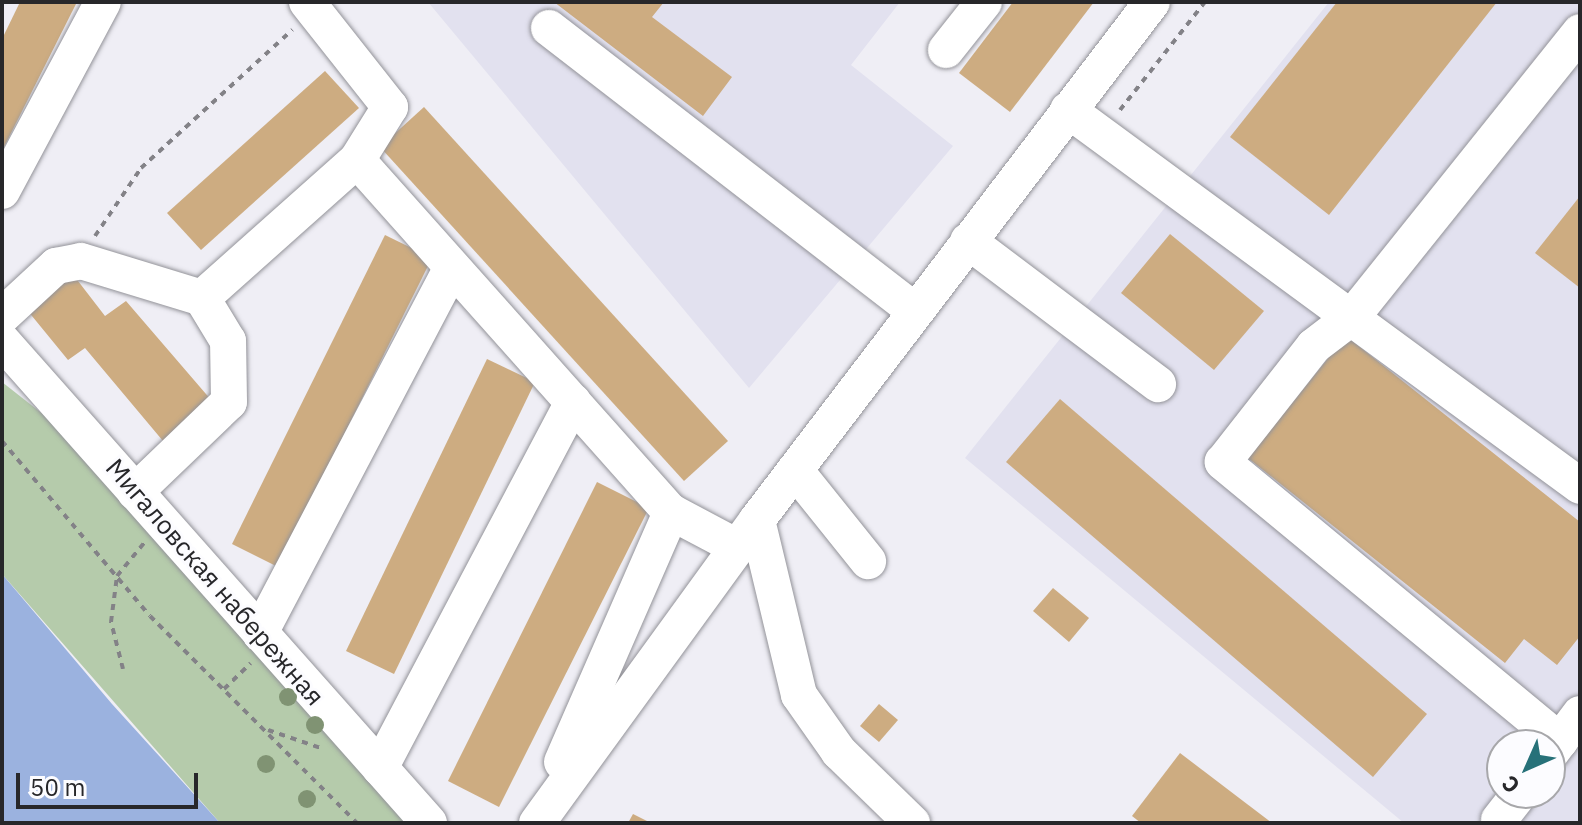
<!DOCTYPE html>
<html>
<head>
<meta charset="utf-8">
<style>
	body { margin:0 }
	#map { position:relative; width:1582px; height:825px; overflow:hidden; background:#efeef5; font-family:"IBM Plex Sans",sans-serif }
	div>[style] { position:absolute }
	.built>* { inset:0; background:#e2e1ef }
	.green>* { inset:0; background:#b5cbab }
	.water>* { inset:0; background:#9bb2df }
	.building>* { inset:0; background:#cdac81 }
	.path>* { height:4px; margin-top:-2px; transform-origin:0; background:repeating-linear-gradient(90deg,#838287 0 6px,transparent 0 12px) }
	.roads { filter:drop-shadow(0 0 2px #939399) drop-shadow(0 0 2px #939399) }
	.minor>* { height:36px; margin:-18px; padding:0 18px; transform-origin:18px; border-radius:18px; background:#fff }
	.trees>* { width:18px; height:18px; margin:-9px; border-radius:50%; background:#809373 }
	span { translate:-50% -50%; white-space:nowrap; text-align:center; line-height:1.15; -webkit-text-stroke:6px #fcfcff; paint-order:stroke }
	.street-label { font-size:26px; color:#27272a }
	.frame { position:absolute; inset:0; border:4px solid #27272a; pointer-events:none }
	.north { position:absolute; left:1486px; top:729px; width:80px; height:80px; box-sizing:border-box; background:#fcfcff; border:2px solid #a7a7aa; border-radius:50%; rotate:225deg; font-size:22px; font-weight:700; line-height:32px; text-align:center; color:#27272a }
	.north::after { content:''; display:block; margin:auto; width:28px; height:36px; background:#277179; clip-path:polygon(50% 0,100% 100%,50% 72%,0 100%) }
	.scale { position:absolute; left:16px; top:773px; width:182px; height:36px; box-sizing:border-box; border:4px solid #27272a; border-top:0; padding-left:10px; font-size:24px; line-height:28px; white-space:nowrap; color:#27272a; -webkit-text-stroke:6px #fcfcff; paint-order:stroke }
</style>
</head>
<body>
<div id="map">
	<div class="built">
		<i style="clip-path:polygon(428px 2px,900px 2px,851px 65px,953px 146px,749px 388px)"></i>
		<i style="clip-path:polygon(evenodd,1329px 2px,1580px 2px,1580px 823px,1404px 823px,965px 458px,1329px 2px,1502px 745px,1550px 745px,1550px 793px,1502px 793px,1502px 745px)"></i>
	</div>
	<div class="green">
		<i style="clip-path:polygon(2px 382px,44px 415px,411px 823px,220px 823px,2px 574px)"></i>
	</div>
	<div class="water">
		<i style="clip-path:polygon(2px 574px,112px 704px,220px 823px,2px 823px)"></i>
	</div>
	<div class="building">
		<i style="clip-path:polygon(20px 2px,77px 2px,2px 151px,2px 39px)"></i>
		<i style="clip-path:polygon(554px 2px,664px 2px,652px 17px,732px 77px,703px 116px)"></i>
		<i style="clip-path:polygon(1013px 2px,1094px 2px,1010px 112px,959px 73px)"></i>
		<i style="clip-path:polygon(1337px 2px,1497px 2px,1329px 215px,1230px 137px)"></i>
		<i style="clip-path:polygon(325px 71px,359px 108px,201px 250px,167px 213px)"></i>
		<i style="clip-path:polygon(424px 107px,728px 441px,684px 481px,380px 147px)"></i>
		<i style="clip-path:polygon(1580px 196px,1580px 288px,1535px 253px)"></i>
		<i style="clip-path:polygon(1170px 234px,1264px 311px,1214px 370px,1121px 293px)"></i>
		<i style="clip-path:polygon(385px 235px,432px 258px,278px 567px,232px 544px)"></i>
		<i style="clip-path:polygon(68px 268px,105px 316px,126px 301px,212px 401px,163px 441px,85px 348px,68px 360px,23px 305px)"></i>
		<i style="clip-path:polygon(1346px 336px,1580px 522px,1580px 636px,1557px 665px,1524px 639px,1505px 663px,1248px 458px)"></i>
		<i style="clip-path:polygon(487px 359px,535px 382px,394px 674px,346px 651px)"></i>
		<i style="clip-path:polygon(1060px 399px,1427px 714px,1373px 777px,1006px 462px)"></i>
		<i style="clip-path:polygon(597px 482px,649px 508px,499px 807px,448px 781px)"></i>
		<i style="clip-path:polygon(1053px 588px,1089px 618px,1069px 642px,1033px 611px)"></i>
		<i style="clip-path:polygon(879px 704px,898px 720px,879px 742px,860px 726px)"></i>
		<i style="clip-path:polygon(1180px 753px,1272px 823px,1141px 823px,1132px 816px)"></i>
		<i style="clip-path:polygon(633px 814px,651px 823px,628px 823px)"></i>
	</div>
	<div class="path">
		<i style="left:1120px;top:110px;width:137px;rotate:-51.8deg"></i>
		<i style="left:95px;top:236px;width:82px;rotate:-55.9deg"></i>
		<i style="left:141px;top:168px;width:205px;rotate:-42.4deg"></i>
		<i style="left:2px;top:441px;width:229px;rotate:49.8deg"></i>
		<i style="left:150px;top:616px;width:293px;rotate:45deg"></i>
		<i style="left:123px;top:669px;width:49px;rotate:-104.3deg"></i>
		<i style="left:111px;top:622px;width:46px;rotate:-82.6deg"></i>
		<i style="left:117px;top:576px;width:43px;rotate:-50.7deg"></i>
		<i style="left:224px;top:689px;width:37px;rotate:-44deg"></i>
		<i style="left:268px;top:730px;width:56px;rotate:18.8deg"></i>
	</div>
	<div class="roads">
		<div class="minor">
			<i style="left:307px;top:2px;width:134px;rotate:51.7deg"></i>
			<i style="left:390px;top:107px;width:62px;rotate:121.9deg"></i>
			<i style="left:549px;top:28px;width:463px;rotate:37.7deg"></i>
			<i style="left:946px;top:50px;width:61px;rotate:-51.6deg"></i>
			<i style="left:1068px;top:110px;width:635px;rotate:36.29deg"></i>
			<i style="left:2px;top:191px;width:214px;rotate:-61.9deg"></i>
			<i style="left:968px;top:241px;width:238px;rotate:37deg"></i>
			<i style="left:2px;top:316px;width:74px;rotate:-42.8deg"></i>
			<i style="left:56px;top:266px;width:25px;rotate:-11deg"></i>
			<i style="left:81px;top:261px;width:127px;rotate:17deg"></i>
			<i style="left:2px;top:341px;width:644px;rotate:48.46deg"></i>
			<i style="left:795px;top:470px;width:117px;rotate:51.3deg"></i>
			<i style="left:135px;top:492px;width:130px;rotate:-43.8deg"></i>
			<i style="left:229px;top:402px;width:61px;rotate:-90.9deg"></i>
			<i style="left:228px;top:341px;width:50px;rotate:-121.2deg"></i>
			<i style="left:202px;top:298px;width:208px;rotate:-41.7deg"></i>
			<i style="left:357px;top:160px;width:472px;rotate:48.3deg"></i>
			<i style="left:757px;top:520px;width:180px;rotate:76.5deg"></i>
			<i style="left:799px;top:695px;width:70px;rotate:54.9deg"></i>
			<i style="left:839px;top:752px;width:102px;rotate:44.2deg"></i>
			<i style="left:260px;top:633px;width:413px;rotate:-62.3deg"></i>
			<i style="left:1560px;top:741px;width:438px;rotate:-140.4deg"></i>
			<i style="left:1223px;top:462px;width:147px;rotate:-51.9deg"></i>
			<i style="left:1314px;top:346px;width:48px;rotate:-37.3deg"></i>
			<i style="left:1352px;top:317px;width:365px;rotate:-51.3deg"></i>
			<i style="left:1550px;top:754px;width:50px;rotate:-53.1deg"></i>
			<i style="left:562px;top:762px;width:273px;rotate:-66.4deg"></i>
			<i style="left:671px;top:512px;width:75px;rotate:27.9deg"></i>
			<i style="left:380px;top:768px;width:414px;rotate:-62.2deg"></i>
			<i style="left:1499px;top:820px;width:34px;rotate:-52deg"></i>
			<i style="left:537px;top:823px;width:374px;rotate:-54deg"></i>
			<i style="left:757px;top:520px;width:651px;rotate:-52.67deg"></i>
		</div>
	</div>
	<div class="trees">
		<i style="left:288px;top:697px"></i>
		<i style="left:315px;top:725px"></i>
		<i style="left:266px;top:764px"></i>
		<i style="left:307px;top:799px"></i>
	</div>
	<div class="street-label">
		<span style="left:215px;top:582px;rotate:49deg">Мигаловская набережная</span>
	</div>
	<div class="frame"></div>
	<div class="north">С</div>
	<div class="scale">50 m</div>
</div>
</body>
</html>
